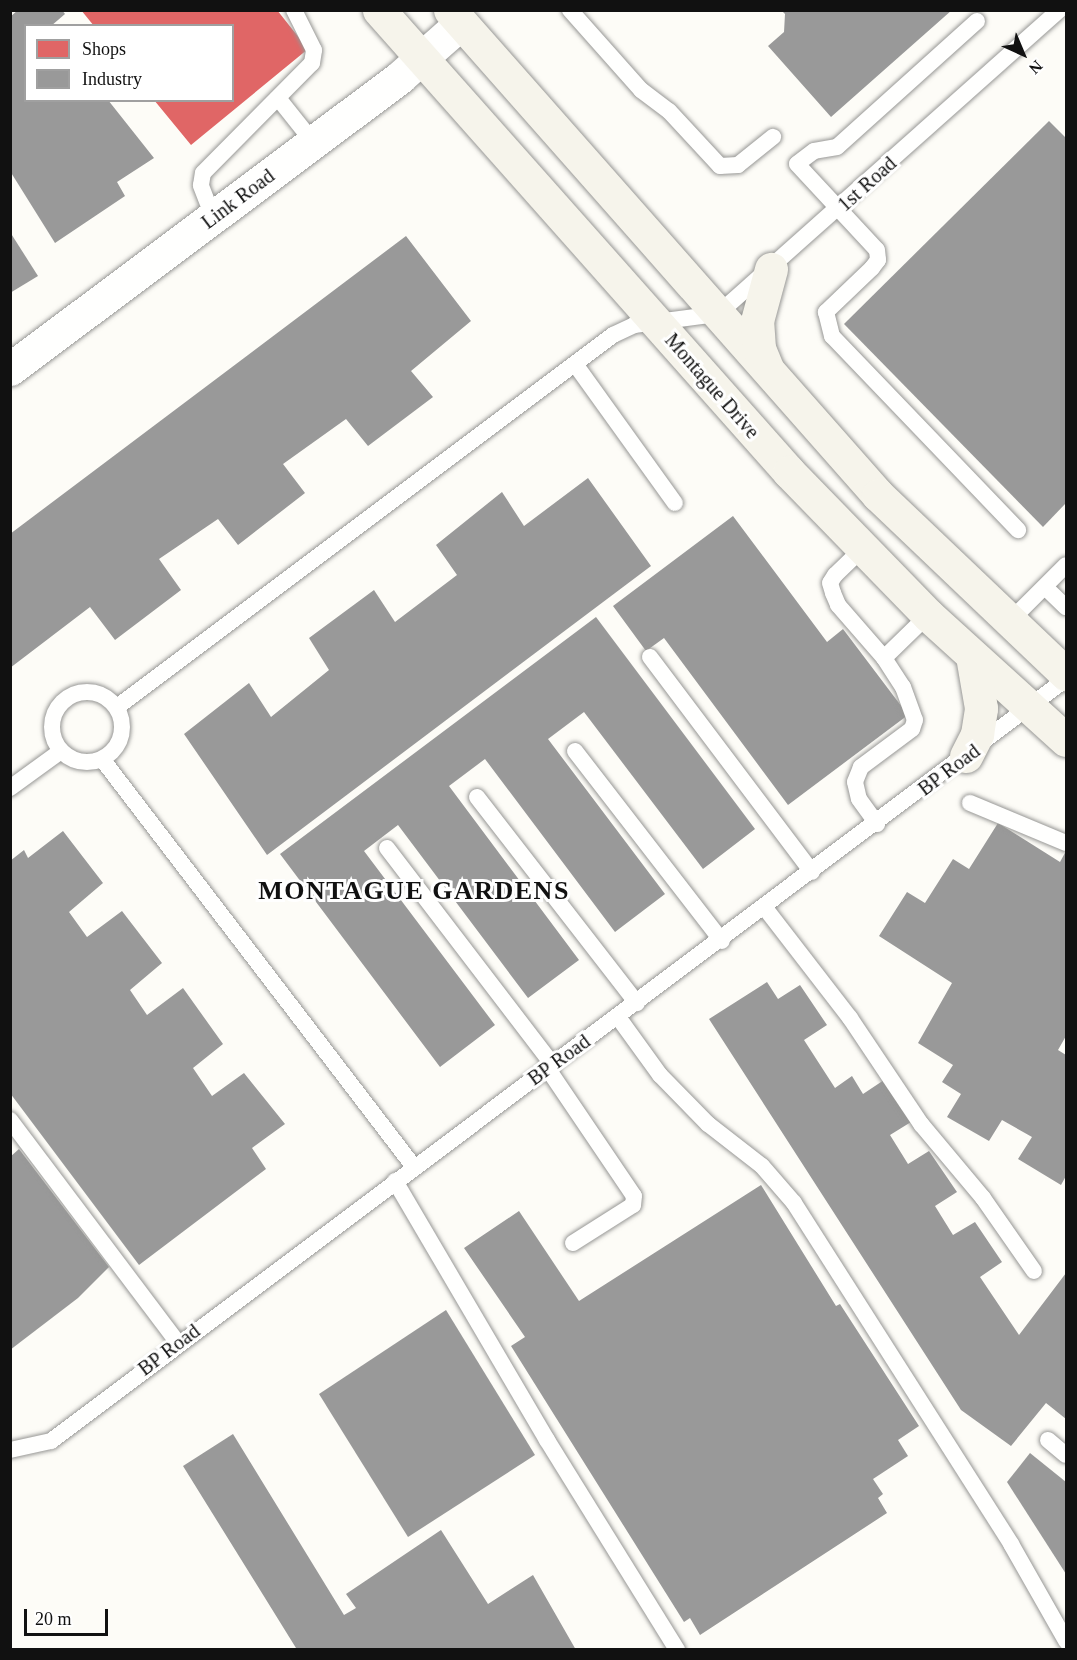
<!DOCTYPE html>
<html>
<head>
<meta charset="utf-8">
<style>
	body { margin:0 }
	#map { position:relative; width:1077px; height:1660px; overflow:hidden; background:#fdfcf7; font-family:"Times New Roman",serif }
	div>[style] { position:absolute }
	.shops>* { inset:0; background:#e06666 }
	.industry>* { inset:0; background:#999 }
	.roads { filter:drop-shadow(0 0 2px #979795) drop-shadow(0 0 2px #979795) }
	.service>* { height:16px; margin:-8px; padding:0 8px; transform-origin:8px; border-radius:8px; background:#fffffe }
	.service>.ring { margin:-8px; padding:0; box-sizing:content-box; background:none; border:16px solid #fffffe; border-radius:50% }
	.minor>* { height:33px; margin:-16.5px; padding:0 16.5px; transform-origin:16.5px; border-radius:16.5px; background:#fffffe }
	.secondary>* { height:33px; margin:-16.5px; padding:0 16.5px; transform-origin:16.5px; border-radius:16.5px; background:#f6f4eb }
	span { translate:-50% -50%; white-space:nowrap; text-align:center; line-height:1.15; -webkit-text-stroke:6px #fff; paint-order:stroke }
	.street-label { font-size:20px; color:#111 }
	.district-label { font-size:26px; color:#111; font-weight:700; letter-spacing:1.5px }
	.frame { position:absolute; inset:0; border:12px solid #111; pointer-events:none }
	.legend { position:absolute; left:24px; top:24px; width:210px; height:78px; box-sizing:border-box; background:#fff; border:2px solid #a0a0a0; margin:0; padding:8px 10px; list-style:none; font-size:18px; color:#111 }
	.legend li { display:flex; align-items:center; gap:12px; height:30px }
	.legend b { width:30px; border:2px solid #a0a0a0 }
	.north { position:absolute; left:993px; top:24px; width:60px; height:60px; -webkit-text-stroke:4px #fff; paint-order:stroke; rotate:136deg; font-size:16px; font-weight:700; line-height:24px; text-align:center; color:#111 }
	.north::after { content:''; display:block; margin:auto; width:21px; height:27px; background:#111; clip-path:polygon(50% 0,100% 100%,50% 72%,0 100%) }
	.scale { position:absolute; left:24px; top:1609px; width:84px; height:27px; box-sizing:border-box; border:3px solid #111; border-top:0; padding-left:8px; font-size:18px; line-height:21px; white-space:nowrap; color:#111; -webkit-text-stroke:4px #fff; paint-order:stroke }
</style>
</head>
<body>
<div id="map">
	<div class="shops">
		<i style="clip-path:polygon(81px 10px,277px 10px,308px 49px,191px 145px,154px 100px,232px 100px,232px 26px,94px 26px)"></i>
	</div>
	<div class="industry">
		<i style="clip-path:polygon(18px 10px,62px 10px,65px 14px,51px 26px,26px 26px,26px 100px,108px 100px,154px 158px,117px 182px,125px 196px,55px 243px,10px 171px,10px 17px)"></i>
		<i style="clip-path:polygon(781px 10px,952px 10px,831px 117px,768px 46px,784px 32px,785px 14px)"></i>
		<i style="clip-path:polygon(1049px 121px,1066px 138px,1066px 503px,1043px 527px,844px 324px)"></i>
		<i style="clip-path:polygon(10px 232px,38px 276px,10px 293px)"></i>
		<i style="clip-path:polygon(406px 236px,471px 321px,411px 371px,433px 397px,368px 446px,346px 419px,283px 464px,305px 493px,238px 545px,218px 519px,159px 559px,181px 590px,115px 640px,90px 607px,10px 668px,10px 534px)"></i>
		<i style="clip-path:polygon(588px 478px,651px 566px,267px 855px,184px 734px,249px 683px,271px 717px,329px 670px,309px 638px,374px 590px,395px 622px,457px 575px,436px 545px,502px 492px,524px 526px)"></i>
		<i style="clip-path:polygon(733px 516px,827px 642px,843px 629px,908px 715px,788px 805px,664px 638px,646px 651px,613px 606px)"></i>
		<i style="clip-path:polygon(596px 617px,755px 829px,703px 869px,584px 712px,548px 739px,665px 894px,615px 932px,485px 759px,449px 786px,579px 960px,528px 998px,398px 825px,364px 851px,495px 1025px,440px 1067px,280px 854px)"></i>
		<i style="clip-path:polygon(998px 823px,1060px 862px,1066px 851px,1066px 1036px,1058px 1050px,1066px 1055px,1066px 1176px,1061px 1185px,1018px 1159px,1032px 1137px,1002px 1120px,989px 1141px,947px 1117px,961px 1094px,942px 1082px,953px 1065px,918px 1043px,952px 983px,879px 936px,907px 892px,925px 903px,953px 859px,969px 869px)"></i>
		<i style="clip-path:polygon(63px 831px,103px 883px,69px 912px,87px 937px,122px 911px,162px 963px,130px 990px,147px 1015px,183px 988px,223px 1044px,193px 1068px,212px 1096px,244px 1073px,285px 1124px,252px 1148px,266px 1169px,139px 1265px,10px 1093px,10px 861px,24px 850px,28px 858px)"></i>
		<i style="clip-path:polygon(767px 982px,778px 999px,800px 985px,827px 1025px,804px 1040px,835px 1088px,852px 1076px,863px 1094px,884px 1080px,911px 1122px,890px 1135px,908px 1164px,929px 1151px,957px 1192px,935px 1206px,953px 1235px,975px 1222px,1002px 1262px,980px 1277px,1019px 1335px,1066px 1273px,1066px 1419px,1046px 1403px,1011px 1446px,961px 1410px,709px 1019px)"></i>
		<i style="clip-path:polygon(19px 1149px,109px 1267px,78px 1298px,10px 1350px,10px 1157px)"></i>
		<i style="clip-path:polygon(761px 1185px,836px 1306px,840px 1304px,919px 1426px,898px 1440px,908px 1456px,873px 1479px,883px 1494px,878px 1498px,887px 1513px,700px 1635px,690px 1618px,684px 1622px,511px 1346px,525px 1337px,464px 1248px,519px 1211px,579px 1301px)"></i>
		<i style="clip-path:polygon(446px 1310px,535px 1455px,408px 1537px,319px 1394px)"></i>
		<i style="clip-path:polygon(233px 1434px,344px 1615px,356px 1608px,346px 1594px,441px 1530px,488px 1604px,533px 1575px,576px 1650px,293px 1650px,296px 1648px,183px 1466px)"></i>
		<i style="clip-path:polygon(1030px 1453px,1066px 1482px,1066px 1574px,1007px 1482px)"></i>
	</div>
	<div class="roads">
		<div class="service">
			<i style="left:570px;top:10px;width:107px;rotate:48.4deg"></i>
			<i style="left:641px;top:90px;width:35px;rotate:37deg"></i>
			<i style="left:669px;top:111px;width:75px;rotate:47.2deg"></i>
			<i style="left:720px;top:166px;width:18px;rotate:-3deg"></i>
			<i style="left:738px;top:165px;width:45px;rotate:-38.7deg"></i>
			<i style="left:977px;top:21px;width:188px;rotate:138deg"></i>
			<i style="left:837px;top:147px;width:23px;rotate:170deg"></i>
			<i style="left:814px;top:151px;width:21px;rotate:143deg"></i>
			<i style="left:797px;top:164px;width:117px;rotate:47.1deg"></i>
			<i style="left:877px;top:250px;width:10px;rotate:84deg"></i>
			<i style="left:878px;top:260px;width:10px;rotate:127deg"></i>
			<i style="left:872px;top:268px;width:64px;rotate:136.3deg"></i>
			<i style="left:826px;top:312px;width:25px;rotate:76deg"></i>
			<i style="left:832px;top:336px;width:269px;rotate:46.2deg"></i>
			<i style="left:278px;top:98px;width:56px;rotate:51.5deg"></i>
			<i style="left:213px;top:217px;width:34px;rotate:-111deg"></i>
			<i style="left:201px;top:185px;width:12px;rotate:-81deg"></i>
			<i style="left:203px;top:173px;width:155px;rotate:-45.3deg"></i>
			<i style="left:312px;top:63px;width:13px;rotate:-81deg"></i>
			<i style="left:314px;top:50px;width:45px;rotate:-116.6deg"></i>
			<i style="left:575px;top:364px;width:171px;rotate:54.3deg"></i>
			<i style="left:862px;top:549px;width:37px;rotate:136deg"></i>
			<i style="left:835px;top:575px;width:9px;rotate:122deg"></i>
			<i style="left:830px;top:583px;width:10px;rotate:73deg"></i>
			<i style="left:833px;top:593px;width:13px;rotate:67deg"></i>
			<i style="left:838px;top:605px;width:70px;rotate:49deg"></i>
			<i style="left:884px;top:658px;width:35px;rotate:57deg"></i>
			<i style="left:903px;top:687px;width:35px;rotate:70deg"></i>
			<i style="left:915px;top:720px;width:9px;rotate:108deg"></i>
			<i style="left:912px;top:729px;width:64px;rotate:143.3deg"></i>
			<i style="left:861px;top:767px;width:16px;rotate:112deg"></i>
			<i style="left:855px;top:782px;width:17px;rotate:77deg"></i>
			<i style="left:859px;top:799px;width:31px;rotate:54deg"></i>
			<i style="left:1045px;top:587px;width:29px;rotate:44deg"></i>
			<i style="left:1010px;top:621px;width:79px;rotate:-45deg"></i>
			<i style="left:650px;top:657px;width:269px;rotate:53deg"></i>
			<i style="left:884px;top:658px;width:62px;rotate:-44.3deg"></i>
			<i class="ring" style="left:52px;top:692px;width:54px;height:54px"></i>
			<i style="left:117px;top:707px;width:620px;rotate:-36.87deg"></i>
			<i style="left:613px;top:335px;width:23px;rotate:-25deg"></i>
			<i style="left:634px;top:325px;width:85px;rotate:-7.5deg"></i>
			<i style="left:718px;top:314px;width:457px;rotate:-41.7deg"></i>
			<i style="left:575px;top:751px;width:240px;rotate:52.3deg"></i>
			<i style="left:102px;top:759px;width:514px;rotate:52.59deg"></i>
			<i style="left:10px;top:788px;width:63px;rotate:-36deg"></i>
			<i style="left:477px;top:797px;width:261px;rotate:52.2deg"></i>
			<i style="left:970px;top:803px;width:104px;rotate:22.6deg"></i>
			<i style="left:387px;top:848px;width:273px;rotate:52.6deg"></i>
			<i style="left:765px;top:908px;width:139px;rotate:52.3deg"></i>
			<i style="left:850px;top:1018px;width:128px;rotate:56.2deg"></i>
			<i style="left:921px;top:1124px;width:97px;rotate:50deg"></i>
			<i style="left:983px;top:1198px;width:89px;rotate:55.1deg"></i>
			<i style="left:618px;top:1017px;width:72px;rotate:54.1deg"></i>
			<i style="left:660px;top:1075px;width:69px;rotate:45.6deg"></i>
			<i style="left:708px;top:1124px;width:68px;rotate:37.9deg"></i>
			<i style="left:762px;top:1166px;width:49px;rotate:49.1deg"></i>
			<i style="left:794px;top:1203px;width:404px;rotate:57.5deg"></i>
			<i style="left:1011px;top:1544px;width:112px;rotate:60.4deg"></i>
			<i style="left:548px;top:1069px;width:153px;rotate:55.9deg"></i>
			<i style="left:634px;top:1196px;width:9px;rotate:96deg"></i>
			<i style="left:633px;top:1205px;width:71px;rotate:147.7deg"></i>
			<i style="left:10px;top:1120px;width:279px;rotate:53deg"></i>
			<i style="left:395px;top:1181px;width:300px;rotate:59.6deg"></i>
			<i style="left:547px;top:1440px;width:247px;rotate:58.2deg"></i>
			<i style="left:1048px;top:1440px;width:23px;rotate:40deg"></i>
			<i style="left:10px;top:1450px;width:42px;rotate:-12.4deg"></i>
			<i style="left:51px;top:1441px;width:1269px;rotate:-36.9deg"></i>
		</div>
		<div class="minor">
			<i style="left:10px;top:369px;width:487px;rotate:-36.8deg"></i>
			<i style="left:400px;top:77px;width:81px;rotate:-41.5deg"></i>
		</div>
		<div class="secondary">
			<i style="left:379px;top:10px;width:618px;rotate:48.41deg"></i>
			<i style="left:789px;top:472px;width:199px;rotate:45.8deg"></i>
			<i style="left:928px;top:615px;width:186px;rotate:42.2deg"></i>
			<i style="left:450px;top:10px;width:647px;rotate:48.57deg"></i>
			<i style="left:878px;top:495px;width:260px;rotate:43.6deg"></i>
			<i style="left:767px;top:368px;width:22px;rotate:-112deg"></i>
			<i style="left:759px;top:348px;width:27px;rotate:-94deg"></i>
			<i style="left:757px;top:321px;width:54px;rotate:-74.9deg"></i>
			<i style="left:966px;top:756px;width:25px;rotate:-63deg"></i>
			<i style="left:977px;top:734px;width:26px;rotate:-81deg"></i>
			<i style="left:981px;top:708px;width:53px;rotate:-99.8deg"></i>
		</div>
	</div>
	<div class="street-label">
		<span style="left:867px;top:184px;rotate:-42deg">1st Road</span>
		<span style="left:238px;top:199px;rotate:-37deg">Link Road</span>
		<span style="left:712px;top:386px;rotate:49deg">Montague Drive</span>
		<span style="left:949px;top:770px;rotate:-37deg">BP Road</span>
		<span style="left:559px;top:1060px;rotate:-36deg">BP Road</span>
		<span style="left:169px;top:1350px;rotate:-37deg">BP Road</span>
	</div>
	<div class="district-label">
		<span style="left:414px;top:891px">MONTAGUE GARDENS</span>
	</div>
	<div class="frame"></div>
	<ul class="legend">
	<li><b style="height:16px;background:#e06666"></b>Shops</li>
	<li><b style="height:16px;background:#999"></b>Industry</li>
	</ul>
	<div class="north">N</div>
	<div class="scale">20 m</div>
</div>
</body>
</html>
